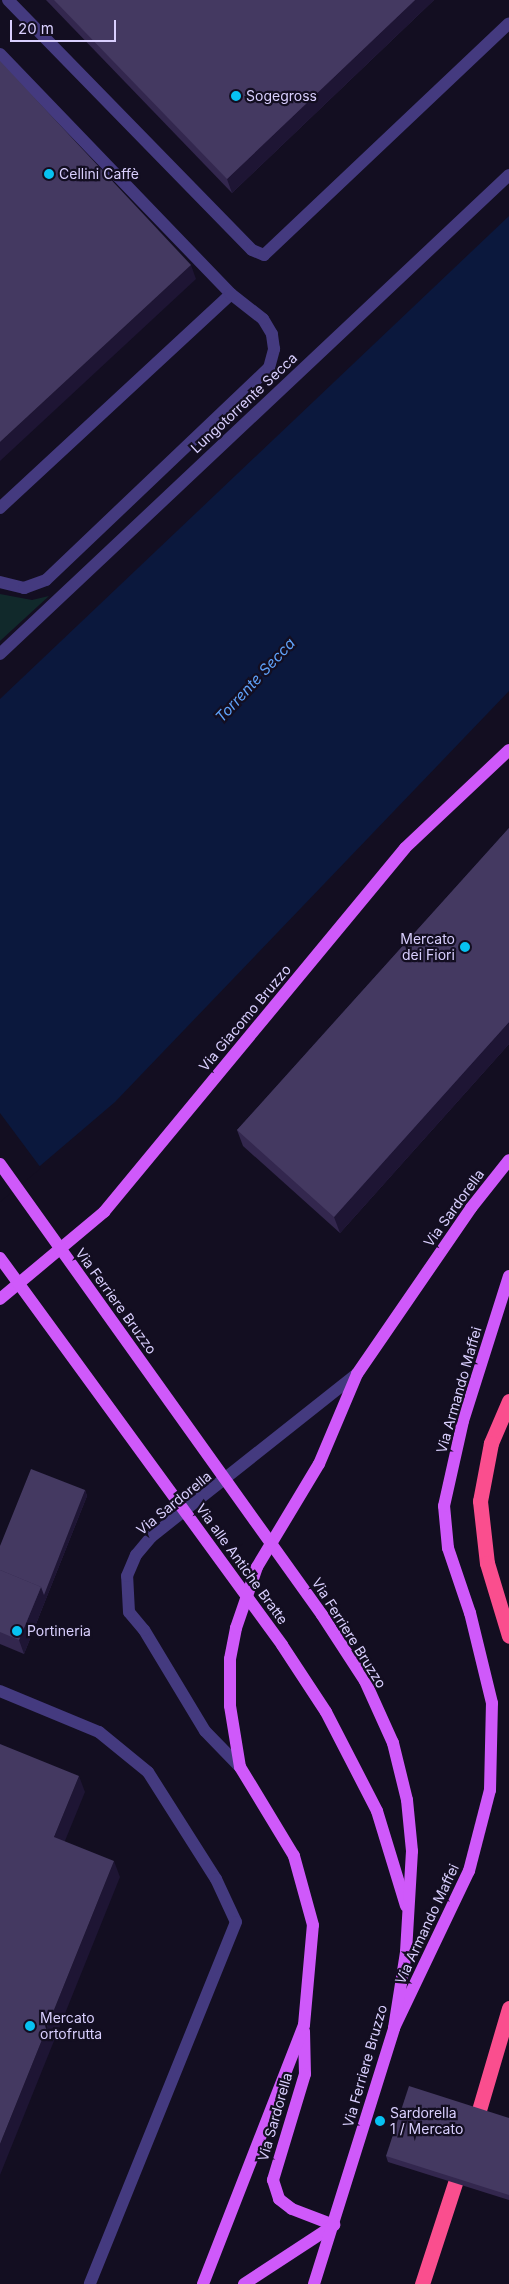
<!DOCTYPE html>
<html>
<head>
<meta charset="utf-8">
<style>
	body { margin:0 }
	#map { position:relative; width:509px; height:2284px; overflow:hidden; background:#130e21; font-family:Inter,sans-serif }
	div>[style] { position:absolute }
	.green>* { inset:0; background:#11292b }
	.water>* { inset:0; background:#0b183d }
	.pier>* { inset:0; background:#130e21 }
	.minor>* { height:12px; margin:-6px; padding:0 6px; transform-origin:6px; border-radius:6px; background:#443a7f }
	.major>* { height:12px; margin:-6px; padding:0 6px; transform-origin:6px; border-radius:6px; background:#cf59fa }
	.highway>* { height:15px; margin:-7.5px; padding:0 7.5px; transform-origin:7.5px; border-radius:7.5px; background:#fa4e8e }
	.major-bridge>* { height:12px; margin:-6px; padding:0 6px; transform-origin:6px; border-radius:6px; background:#cf59fa }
	.wall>* { inset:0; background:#33274e }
	.shaded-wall>* { inset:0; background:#1e1534 }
	.building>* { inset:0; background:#443961 }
	.dots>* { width:14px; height:14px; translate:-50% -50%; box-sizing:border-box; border:2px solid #130e21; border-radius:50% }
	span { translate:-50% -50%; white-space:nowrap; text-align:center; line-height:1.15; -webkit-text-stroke:4.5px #130e21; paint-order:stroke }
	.poi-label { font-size:14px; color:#d9cffe }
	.left { translate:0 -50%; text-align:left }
	.right { translate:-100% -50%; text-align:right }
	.street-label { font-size:14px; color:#d9cffe }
	.water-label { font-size:15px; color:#60a3fb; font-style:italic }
	.scale { position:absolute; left:10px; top:20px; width:106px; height:22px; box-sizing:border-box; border:2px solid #d9cffe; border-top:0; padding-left:6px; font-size:15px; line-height:18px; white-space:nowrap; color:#d9cffe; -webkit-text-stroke:4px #130e21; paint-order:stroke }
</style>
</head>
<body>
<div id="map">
	<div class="green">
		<i style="clip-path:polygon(0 594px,32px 600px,49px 596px,0 641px)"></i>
	</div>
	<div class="water">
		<i style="clip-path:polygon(509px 216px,509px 691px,115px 1102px,0 1200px,0 699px)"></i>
	</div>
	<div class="pier">
		<i style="clip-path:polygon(0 1113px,41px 1168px,0 1202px)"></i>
	</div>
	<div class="minor">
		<i style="left:8px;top:0;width:349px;rotate:45.7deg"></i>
		<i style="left:252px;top:250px;width:13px;rotate:23deg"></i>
		<i style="left:264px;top:255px;width:337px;rotate:-43.4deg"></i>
		<i style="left:0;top:54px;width:333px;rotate:46.1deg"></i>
		<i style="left:231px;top:294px;width:315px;rotate:137.2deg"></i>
		<i style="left:0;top:582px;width:25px;rotate:14deg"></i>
		<i style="left:24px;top:588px;width:23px;rotate:-20deg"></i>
		<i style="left:46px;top:580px;width:308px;rotate:-43.6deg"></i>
		<i style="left:269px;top:368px;width:20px;rotate:-75deg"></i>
		<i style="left:274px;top:349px;width:15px;rotate:-98deg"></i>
		<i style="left:272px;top:334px;width:17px;rotate:-121deg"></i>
		<i style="left:263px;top:319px;width:41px;rotate:-142deg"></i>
		<i style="left:0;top:654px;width:699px;rotate:-43.26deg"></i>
		<i style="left:0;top:1691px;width:107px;rotate:22.5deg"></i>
		<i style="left:99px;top:1732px;width:63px;rotate:39.2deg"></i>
		<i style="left:148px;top:1772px;width:127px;rotate:57.6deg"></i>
		<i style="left:216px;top:1879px;width:47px;rotate:65.1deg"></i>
		<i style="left:236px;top:1922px;width:390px;rotate:112deg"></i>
		<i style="left:240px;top:1767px;width:50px;rotate:-134.2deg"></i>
		<i style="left:205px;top:1731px;width:118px;rotate:-121.1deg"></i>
		<i style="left:144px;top:1630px;width:23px;rotate:-130deg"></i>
		<i style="left:129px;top:1612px;width:36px;rotate:-93deg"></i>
		<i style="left:127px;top:1576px;width:23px;rotate:-67deg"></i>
		<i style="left:136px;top:1555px;width:23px;rotate:-50deg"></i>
		<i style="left:151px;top:1537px;width:263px;rotate:-38.4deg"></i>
	</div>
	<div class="major">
		<i style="left:0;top:1299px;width:136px;rotate:-39.9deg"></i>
		<i style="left:104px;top:1212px;width:472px;rotate:-50.4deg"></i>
		<i style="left:405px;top:848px;width:143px;rotate:-43.3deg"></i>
		<i style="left:282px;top:1645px;width:80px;rotate:56.7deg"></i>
		<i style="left:326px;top:1712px;width:111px;rotate:62.7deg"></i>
		<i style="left:377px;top:1811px;width:99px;rotate:73deg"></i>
		<i style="left:394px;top:2028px;width:174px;rotate:-64.5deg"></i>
		<i style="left:469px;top:1871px;width:84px;rotate:-75.5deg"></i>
		<i style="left:490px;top:1790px;width:87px;rotate:-88.7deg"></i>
		<i style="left:492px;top:1703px;width:93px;rotate:-103.7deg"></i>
		<i style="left:470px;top:1613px;width:69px;rotate:-108.7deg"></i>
		<i style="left:448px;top:1548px;width:42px;rotate:-95.4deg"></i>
		<i style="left:444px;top:1506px;width:87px;rotate:-77.4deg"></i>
		<i style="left:463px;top:1421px;width:152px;rotate:-72.4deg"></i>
		<i style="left:304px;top:2031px;width:43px;rotate:88.7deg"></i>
		<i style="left:305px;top:2074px;width:111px;rotate:106.8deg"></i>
		<i style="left:273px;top:2180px;width:20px;rotate:72deg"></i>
		<i style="left:279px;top:2199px;width:16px;rotate:38deg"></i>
		<i style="left:292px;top:2209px;width:45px;rotate:20.9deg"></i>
		<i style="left:203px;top:2284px;width:278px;rotate:-68.7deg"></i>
		<i style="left:304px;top:2025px;width:100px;rotate:-84.9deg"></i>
		<i style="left:313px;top:1925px;width:72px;rotate:-105.4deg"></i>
		<i style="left:294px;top:1856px;width:104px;rotate:-121.2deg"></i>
		<i style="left:240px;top:1767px;width:62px;rotate:-99.3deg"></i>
		<i style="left:230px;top:1706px;width:47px;rotate:-90deg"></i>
		<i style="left:230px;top:1659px;width:32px;rotate:-79deg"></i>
		<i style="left:236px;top:1628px;width:65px;rotate:-71deg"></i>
		<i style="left:257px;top:1567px;width:120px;rotate:-59deg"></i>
		<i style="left:319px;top:1464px;width:98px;rotate:-67.1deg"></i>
		<i style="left:357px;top:1374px;width:201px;rotate:-55.5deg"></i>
		<i style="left:471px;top:1208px;width:61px;rotate:-51.6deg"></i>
		<i style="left:244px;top:2284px;width:108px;rotate:-33.2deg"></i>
		<i style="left:314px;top:2284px;width:268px;rotate:-72.6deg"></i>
		<i style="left:394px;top:2028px;width:77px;rotate:-81deg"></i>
		<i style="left:406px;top:1952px;width:101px;rotate:-86.6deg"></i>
		<i style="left:412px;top:1851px;width:51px;rotate:-95.6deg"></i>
		<i style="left:407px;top:1800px;width:59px;rotate:-103.8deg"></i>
		<i style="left:393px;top:1743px;width:68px;rotate:-114.3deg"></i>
		<i style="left:365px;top:1681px;width:79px;rotate:-123.1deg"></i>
	</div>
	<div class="highway">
		<i style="left:509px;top:1401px;width:46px;rotate:113.2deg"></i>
		<i style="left:491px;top:1443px;width:59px;rotate:100.7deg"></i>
		<i style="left:480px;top:1501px;width:62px;rotate:83.6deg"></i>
		<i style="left:487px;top:1563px;width:76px;rotate:73.2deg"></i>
		<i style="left:474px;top:2127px;width:124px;rotate:-73.6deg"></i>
		<i style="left:422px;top:2284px;width:125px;rotate:-71.9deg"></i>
	</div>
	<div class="major-bridge">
		<i style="left:0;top:1164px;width:554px;rotate:54.47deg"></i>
		<i style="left:0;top:1258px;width:479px;rotate:53.9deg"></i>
	</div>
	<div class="wall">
		<i style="clip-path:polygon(46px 0,434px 0,232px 193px)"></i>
		<i style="clip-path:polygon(509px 828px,509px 1044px,340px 1233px,243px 1146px,237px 1130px)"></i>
		<i style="clip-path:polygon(85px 1490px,87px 1496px,24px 1654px,0 1644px,0 1546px)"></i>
		<i style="clip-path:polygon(509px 2118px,509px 2200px,388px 2162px,386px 2156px)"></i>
	</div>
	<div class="shaded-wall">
		<i style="clip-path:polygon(415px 0,434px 0,232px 193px,227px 179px)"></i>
		<i style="clip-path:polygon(191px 265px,196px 279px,0 461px,0 442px)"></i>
		<i style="clip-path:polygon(509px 1022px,509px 1044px,340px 1233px,334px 1217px)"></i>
		<i style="clip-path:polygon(85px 1490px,87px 1496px,24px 1654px,19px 1640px,41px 1587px)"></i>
		<i style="clip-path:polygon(79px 1776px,85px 1792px,60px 1853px,54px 1837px)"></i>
		<i style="clip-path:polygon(114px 1861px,120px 1877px,0 2175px,0 2144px)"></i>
	</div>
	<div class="building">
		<i style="clip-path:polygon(54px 0,415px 0,227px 179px)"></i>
		<i style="clip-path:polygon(0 61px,191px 265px,0 442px)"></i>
		<i style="clip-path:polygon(509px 828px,509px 1022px,334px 1217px,237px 1130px)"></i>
		<i style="clip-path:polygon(31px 1469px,85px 1490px,44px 1595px,41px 1587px,0 1570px,0 1546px)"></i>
		<i style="clip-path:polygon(0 1570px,41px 1587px,19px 1640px,0 1632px)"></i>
		<i style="clip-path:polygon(0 1744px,79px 1776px,54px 1837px,114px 1861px,0 2144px)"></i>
		<i style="clip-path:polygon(409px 2086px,509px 2118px,509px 2195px,386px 2156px)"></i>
	</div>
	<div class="dots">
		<i style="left:236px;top:96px;background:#07c2f2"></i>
		<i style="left:49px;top:174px;background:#07c2f2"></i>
		<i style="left:465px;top:947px;background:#07c2f2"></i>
		<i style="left:17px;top:1631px;background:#07c2f2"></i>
		<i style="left:30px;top:2026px;background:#07c2f2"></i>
		<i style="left:380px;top:2121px;background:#07c2f2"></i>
	</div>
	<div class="poi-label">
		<span class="left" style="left:246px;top:96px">Sogegross</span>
		<span class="left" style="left:59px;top:174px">Cellini Caffè</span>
		<span class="right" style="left:455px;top:947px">Mercato<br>dei Fiori</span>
		<span class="left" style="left:27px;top:1631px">Portineria</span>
		<span class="left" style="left:40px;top:2026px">Mercato<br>ortofrutta</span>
		<span class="left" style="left:390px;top:2121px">Sardorella<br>1 / Mercato</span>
	</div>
	<div class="street-label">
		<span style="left:244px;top:403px;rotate:-43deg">Lungotorrente Secca</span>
		<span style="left:245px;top:1018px;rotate:-50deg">Via Giacomo Bruzzo</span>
		<span style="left:454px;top:1208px;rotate:-54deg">Via Sardorella</span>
		<span style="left:116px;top:1301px;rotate:54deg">Via Ferriere Bruzzo</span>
		<span style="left:459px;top:1390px;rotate:-74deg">Via Armando Maffei</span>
		<span style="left:174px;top:1503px;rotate:-39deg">Via Sardorella</span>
		<span style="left:242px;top:1564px;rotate:54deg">Via alle Antiche Bratte</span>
		<span style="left:349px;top:1633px;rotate:58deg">Via Ferriere Bruzzo</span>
		<span style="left:427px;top:1924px;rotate:-65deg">Via Armando Maffei</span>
		<span style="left:365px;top:2066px;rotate:-74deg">Via Ferriere Bruzzo</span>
		<span style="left:275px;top:2117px;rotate:-74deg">Via Sardorella</span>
	</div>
	<div class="water-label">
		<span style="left:255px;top:680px;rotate:-47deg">Torrente Secca</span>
	</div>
	<div class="scale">20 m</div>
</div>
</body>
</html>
